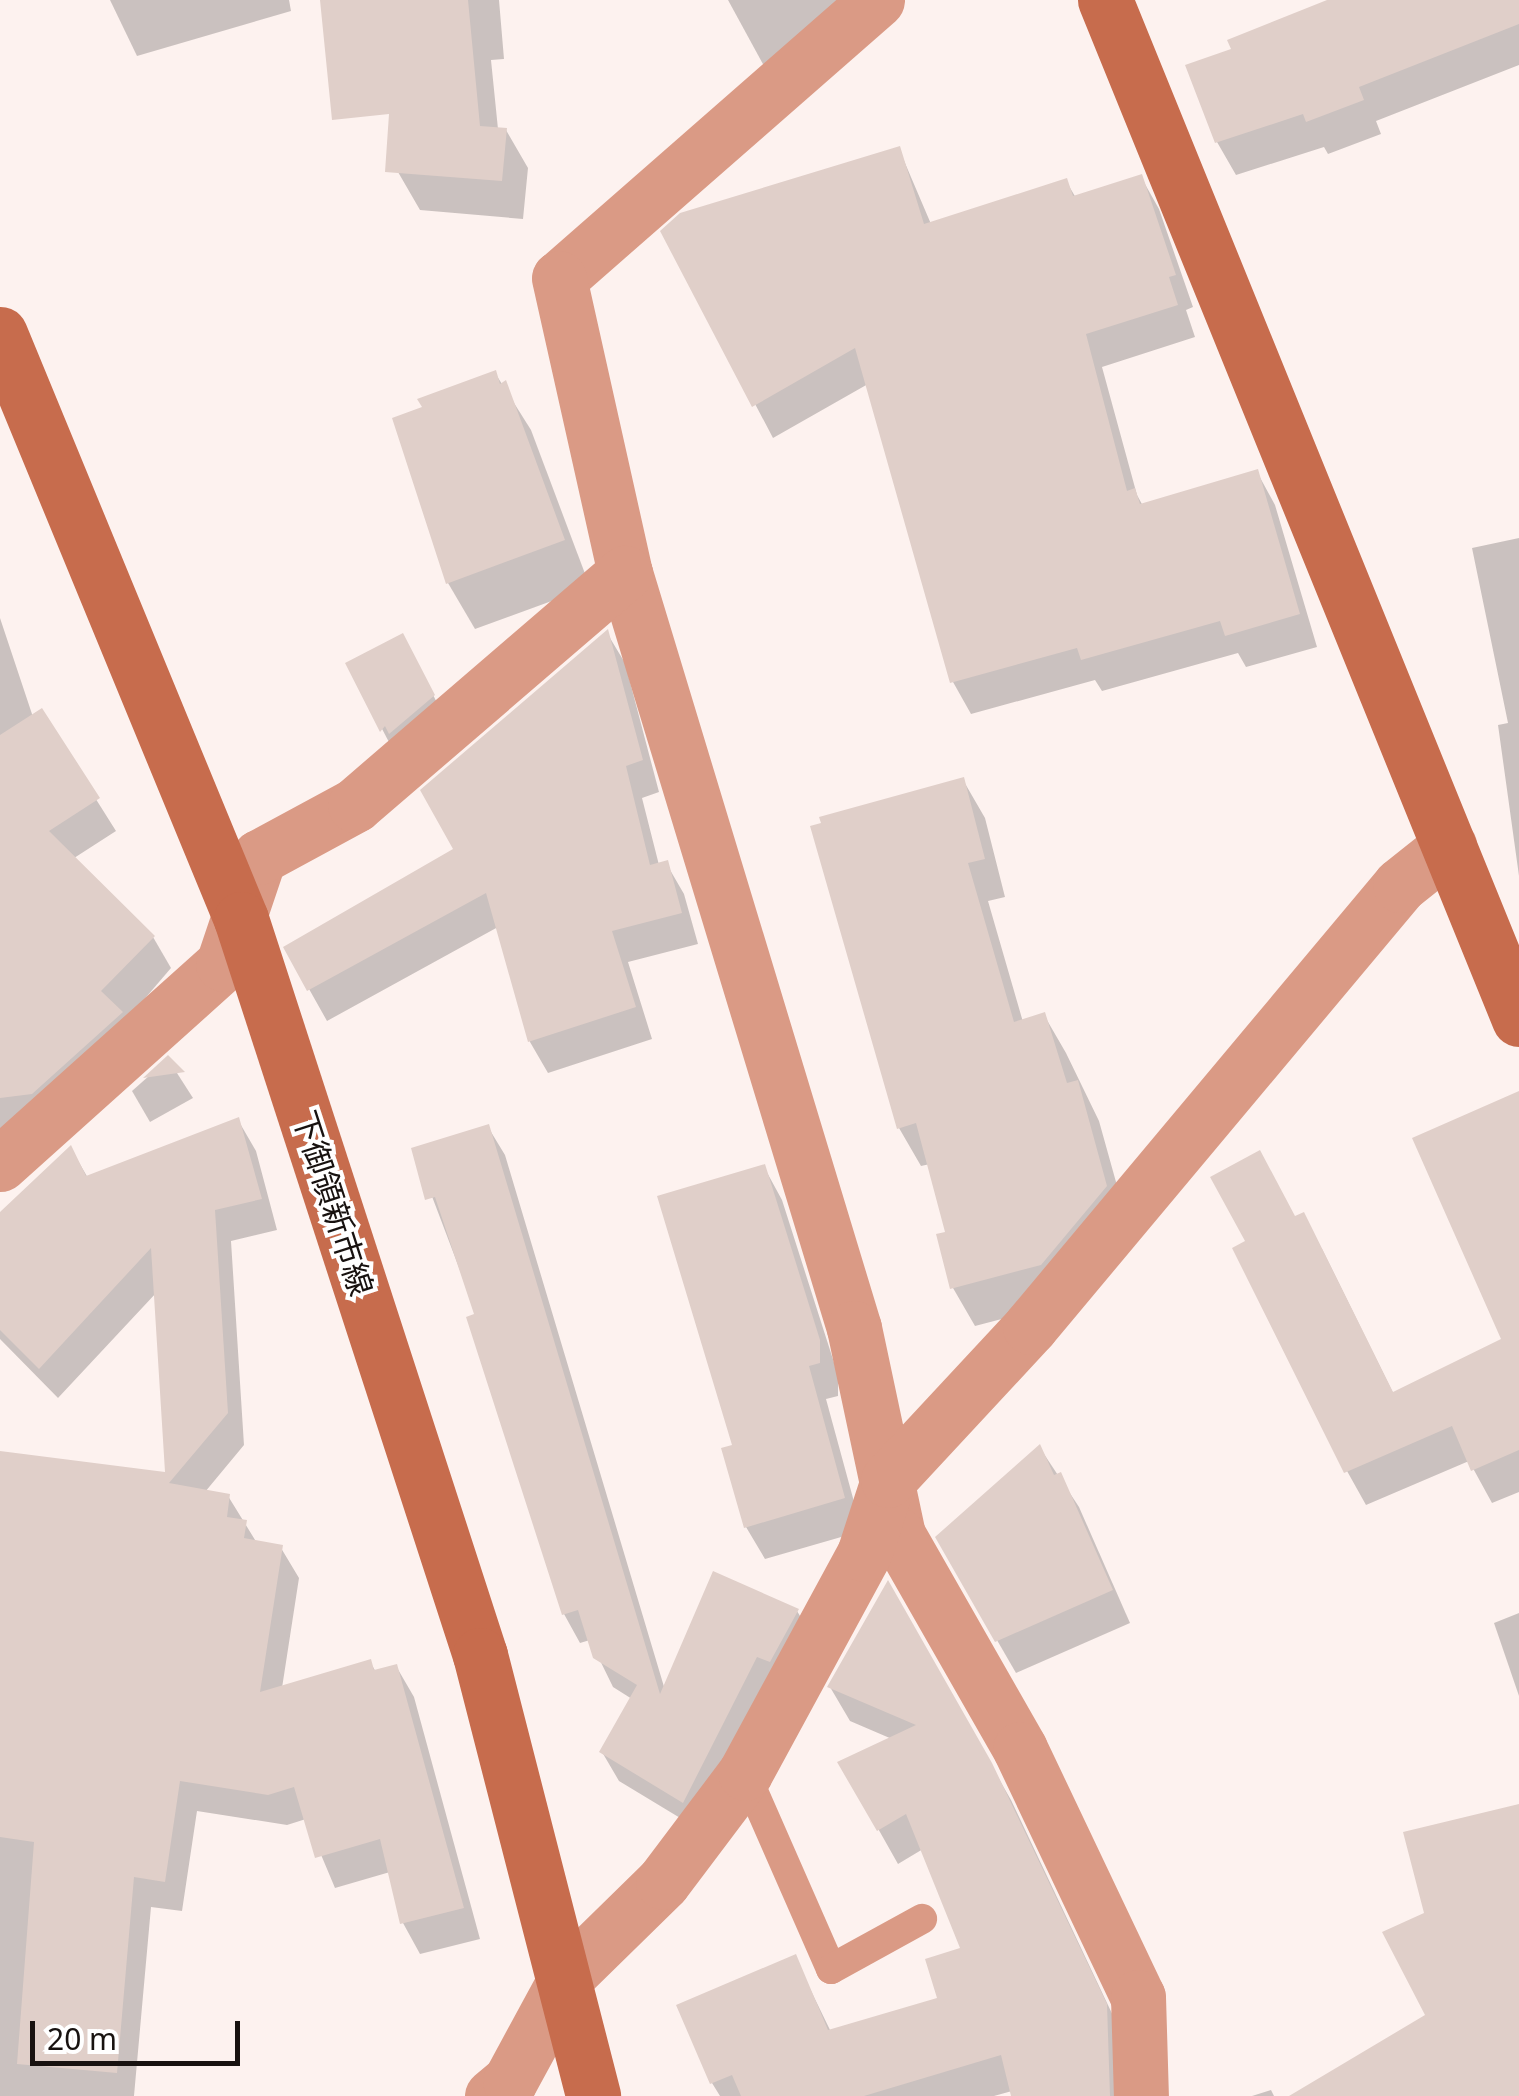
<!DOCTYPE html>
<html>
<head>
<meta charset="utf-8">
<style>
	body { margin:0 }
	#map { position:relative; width:1519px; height:2096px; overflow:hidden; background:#fdf2ef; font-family:"Noto Sans","Noto Sans JP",sans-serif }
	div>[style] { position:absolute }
	.shadow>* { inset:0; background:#0003 }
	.building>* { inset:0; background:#e0cfc9 }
	.lane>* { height:30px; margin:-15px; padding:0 15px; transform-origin:15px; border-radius:15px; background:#da9a85 }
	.street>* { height:55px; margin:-27.5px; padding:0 27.5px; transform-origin:27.5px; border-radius:27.5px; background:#da9a85 }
	.secondary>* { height:55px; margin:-27.5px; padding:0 27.5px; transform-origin:27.5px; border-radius:27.5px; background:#c76c4d }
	span { translate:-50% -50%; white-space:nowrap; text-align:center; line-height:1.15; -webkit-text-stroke:8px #fff; paint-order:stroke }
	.street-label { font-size:32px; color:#181210 }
	.scale { position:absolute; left:30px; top:2021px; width:210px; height:45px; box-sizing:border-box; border:5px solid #181210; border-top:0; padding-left:12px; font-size:30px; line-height:35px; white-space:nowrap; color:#181210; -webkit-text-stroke:8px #fff; paint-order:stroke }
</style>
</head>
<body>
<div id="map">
	<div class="shadow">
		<i style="clip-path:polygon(110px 0,289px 0,291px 11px,137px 56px)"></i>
		<i style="clip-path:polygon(383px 0,499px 0,504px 59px,491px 60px,498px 129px,506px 130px,528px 168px,523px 219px,420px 210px,398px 172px)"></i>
		<i style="clip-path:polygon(728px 0,887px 0,777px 90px)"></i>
		<i style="clip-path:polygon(1334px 0,1519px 0,1519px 65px,1376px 121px,1381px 134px,1328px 154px,1324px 147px,1236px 175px,1217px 142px,1234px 50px)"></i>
		<i style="clip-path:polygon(899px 149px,931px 224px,1066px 181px,1076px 198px,1141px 177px,1159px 209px,1193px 307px,1186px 310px,1195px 337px,1102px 367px,1137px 495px,1143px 506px,1257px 472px,1275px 505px,1317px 647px,1246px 667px,1238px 653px,1102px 691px,1095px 680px,971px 714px,953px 682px,868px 384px,773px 438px,664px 231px)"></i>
		<i style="clip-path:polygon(495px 373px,531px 430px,590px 587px,475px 629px,448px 583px,425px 408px)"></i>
		<i style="clip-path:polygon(1519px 538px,1519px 876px,1498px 725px,1508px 723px,1472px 548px)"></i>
		<i style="clip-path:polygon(0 618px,33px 717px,41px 712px,116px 831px,71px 860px,0 891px)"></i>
		<i style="clip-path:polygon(607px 633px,625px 663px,659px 792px,642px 798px,659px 865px,666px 863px,684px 894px,698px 944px,628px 962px,652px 1039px,548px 1073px,530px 1042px,498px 927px,327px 1021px,286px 948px,456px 850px)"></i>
		<i style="clip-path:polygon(412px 652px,442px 713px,391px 746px,348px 664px)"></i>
		<i style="clip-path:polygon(963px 780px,985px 818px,1005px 897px,988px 901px,1023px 1022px,1044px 1015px,1066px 1053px,1099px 1121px,1128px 1225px,1063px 1303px,975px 1326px,953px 1288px,948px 1234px,930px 1164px,921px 1166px,899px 1128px)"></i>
		<i style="clip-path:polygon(153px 937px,171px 968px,0 1168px,0 956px)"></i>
		<i style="clip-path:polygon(168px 1059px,193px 1098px,150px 1122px,132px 1091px)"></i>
		<i style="clip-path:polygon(1519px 1116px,1519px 1492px,1492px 1503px,1469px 1461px,1366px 1505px,1347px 1471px,1296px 1219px,1322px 1249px,1394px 1395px,1504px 1340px)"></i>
		<i style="clip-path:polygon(238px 1120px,256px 1151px,277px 1230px,231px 1241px,244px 1445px,205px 1492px,228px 1496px,257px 1543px,281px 1548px,299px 1578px,282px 1688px,370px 1662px,376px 1672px,396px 1666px,414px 1697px,480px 1939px,420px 1954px,403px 1923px,390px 1872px,335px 1888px,306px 1819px,287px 1825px,197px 1811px,182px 1911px,151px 1907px,134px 2096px,0 2096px,0 1453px,168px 1475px,157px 1292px,58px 1398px,0 1339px,0 1215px,70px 1147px,88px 1178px)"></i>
		<i style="clip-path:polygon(488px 1127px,505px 1155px,665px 1690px,797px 1611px,814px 1639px,700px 1830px,619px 1781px,602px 1752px,632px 1699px,613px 1687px,590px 1640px,580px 1643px,564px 1614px,477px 1315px,414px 1149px)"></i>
		<i style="clip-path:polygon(764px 1167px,782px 1200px,838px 1375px,838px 1396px,826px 1399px,862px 1531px,765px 1559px,746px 1527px,735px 1447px)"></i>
		<i style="clip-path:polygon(1040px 1448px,1079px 1507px,1130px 1623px,1016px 1673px,938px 1538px)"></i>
		<i style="clip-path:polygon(888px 1585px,1011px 1800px,1125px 2041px,1127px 2096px,1013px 2096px,1012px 2091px,994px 2096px,720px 2096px,712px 2083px,679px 2006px,795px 1958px,831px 2032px,940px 2000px,964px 1949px,923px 1849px,898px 1864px,841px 1763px,892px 1739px,850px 1721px,830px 1687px)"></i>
		<i style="clip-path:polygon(1519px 1613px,1519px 1696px,1494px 1623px)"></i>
		<i style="clip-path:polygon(1271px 2090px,1274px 2096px,1252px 2096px)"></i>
	</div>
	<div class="building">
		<i style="clip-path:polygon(320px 0,468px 0,480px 126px,507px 128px,502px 181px,385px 172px,389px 114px,332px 120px)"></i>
		<i style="clip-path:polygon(1327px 0,1519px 0,1519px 24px,1359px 87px,1364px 100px,1306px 122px,1303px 114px,1215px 143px,1185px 65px,1231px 49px,1227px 40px)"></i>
		<i style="clip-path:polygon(900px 146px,924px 224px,1067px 178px,1073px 196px,1142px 174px,1176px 275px,1169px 277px,1178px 305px,1086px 334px,1127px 491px,1135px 488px,1140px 504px,1258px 469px,1300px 614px,1225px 636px,1220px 621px,1081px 660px,1077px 648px,950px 683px,855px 348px,752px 407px,660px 231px,680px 213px)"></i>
		<i style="clip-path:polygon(496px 370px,500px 384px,506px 380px,565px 540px,446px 584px,392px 418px,422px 407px,417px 399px)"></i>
		<i style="clip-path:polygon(608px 629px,643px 760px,626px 766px,650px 865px,668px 860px,682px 913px,612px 931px,636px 1007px,528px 1042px,486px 893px,307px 991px,283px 947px,453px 849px,420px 790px)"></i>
		<i style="clip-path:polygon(403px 633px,435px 695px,389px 734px,385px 726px,380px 732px,345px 663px)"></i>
		<i style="clip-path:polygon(42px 708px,100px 798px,49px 831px,155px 936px,101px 991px,123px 1012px,32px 1094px,0 1098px,0 735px)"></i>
		<i style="clip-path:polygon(964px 777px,985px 859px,968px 863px,1014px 1022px,1045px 1012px,1067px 1083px,1078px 1080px,1107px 1186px,1041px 1265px,950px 1289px,936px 1234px,945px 1232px,916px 1123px,897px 1129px,810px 826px,821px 823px,819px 817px)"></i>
		<i style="clip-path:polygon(168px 1055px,185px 1072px,143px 1078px)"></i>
		<i style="clip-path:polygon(1519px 1091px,1519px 1450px,1471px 1471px,1452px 1426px,1344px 1473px,1232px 1248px,1245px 1241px,1210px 1177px,1260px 1150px,1295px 1216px,1304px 1212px,1393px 1392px,1501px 1339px,1412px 1138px)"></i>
		<i style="clip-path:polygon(239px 1117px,262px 1199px,215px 1210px,228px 1413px,169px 1483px,230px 1494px,227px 1517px,247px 1520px,244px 1538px,283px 1545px,260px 1692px,371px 1659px,374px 1670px,397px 1664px,464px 1908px,400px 1924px,380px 1839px,315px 1858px,294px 1787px,268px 1795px,180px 1781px,165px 1882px,134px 1877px,117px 2073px,17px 2064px,34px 1842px,0 1837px,0 1451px,165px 1472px,151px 1248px,39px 1369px,0 1330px,0 1212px,71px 1145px,86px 1176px)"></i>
		<i style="clip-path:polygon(489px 1124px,660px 1694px,713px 1571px,799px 1609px,770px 1662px,757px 1657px,683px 1803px,599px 1752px,637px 1685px,593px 1658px,578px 1610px,562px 1615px,466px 1317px,474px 1314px,435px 1197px,425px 1200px,411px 1148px)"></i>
		<i style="clip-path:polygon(765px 1164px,820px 1340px,820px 1363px,809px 1366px,845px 1498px,744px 1528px,721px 1448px,732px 1445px,657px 1196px)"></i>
		<i style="clip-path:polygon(1040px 1444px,1054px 1475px,1061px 1472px,1113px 1590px,995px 1642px,935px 1537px)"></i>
		<i style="clip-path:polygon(888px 1580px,992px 1763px,1107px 2004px,1110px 2096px,1011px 2096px,1001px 2055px,864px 2096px,741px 2096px,732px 2075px,710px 2084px,676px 2005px,796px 1954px,828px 2030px,937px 1998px,925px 1959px,960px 1948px,906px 1814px,877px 1831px,837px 1762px,916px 1725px,827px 1687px)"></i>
		<i style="clip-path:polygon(1519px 1804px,1519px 2096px,1289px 2096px,1425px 2015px,1382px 1932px,1424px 1913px,1403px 1832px)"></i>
	</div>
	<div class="lane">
		<i style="left:745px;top:1773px;width:214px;rotate:66.3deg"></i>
		<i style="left:831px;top:1969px;width:104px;rotate:-28.8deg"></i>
	</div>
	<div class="street">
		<i style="left:877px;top:0;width:422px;rotate:138.8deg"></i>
		<i style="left:559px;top:278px;width:302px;rotate:77.4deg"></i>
		<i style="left:625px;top:573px;width:789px;rotate:73.13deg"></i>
		<i style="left:854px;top:1328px;width:212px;rotate:78deg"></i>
		<i style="left:898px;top:1535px;width:246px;rotate:60.3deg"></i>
		<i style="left:1020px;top:1749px;width:275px;rotate:64.6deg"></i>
		<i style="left:1138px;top:1997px;width:99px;rotate:88.3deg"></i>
		<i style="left:0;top:1164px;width:300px;rotate:-41.9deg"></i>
		<i style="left:223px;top:964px;width:113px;rotate:-71.4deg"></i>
		<i style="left:259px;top:857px;width:109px;rotate:-28.4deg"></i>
		<i style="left:355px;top:805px;width:356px;rotate:-40.7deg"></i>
		<i style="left:492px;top:2096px;width:23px;rotate:-40deg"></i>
		<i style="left:510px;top:2081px;width:119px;rotate:-61.5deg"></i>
		<i style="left:567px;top:1976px;width:134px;rotate:-44.4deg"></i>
		<i style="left:663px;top:1882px;width:136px;rotate:-53deg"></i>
		<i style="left:745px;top:1773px;width:249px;rotate:-61.5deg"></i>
		<i style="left:864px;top:1554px;width:78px;rotate:-72deg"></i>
		<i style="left:888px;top:1480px;width:209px;rotate:-47.1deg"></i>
		<i style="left:1030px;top:1327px;width:576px;rotate:-50.07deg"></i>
		<i style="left:1400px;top:885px;width:63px;rotate:-38.5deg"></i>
	</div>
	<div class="secondary">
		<i style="left:1105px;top:0;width:1100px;rotate:67.89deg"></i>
		<i style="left:0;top:334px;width:633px;rotate:67.61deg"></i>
		<i style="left:241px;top:919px;width:774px;rotate:72.01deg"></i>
		<i style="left:480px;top:1655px;width:455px;rotate:75.6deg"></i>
	</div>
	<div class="street-label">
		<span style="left:333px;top:1203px;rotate:72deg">下御領新市線</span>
	</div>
	<div class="scale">20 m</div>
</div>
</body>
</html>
